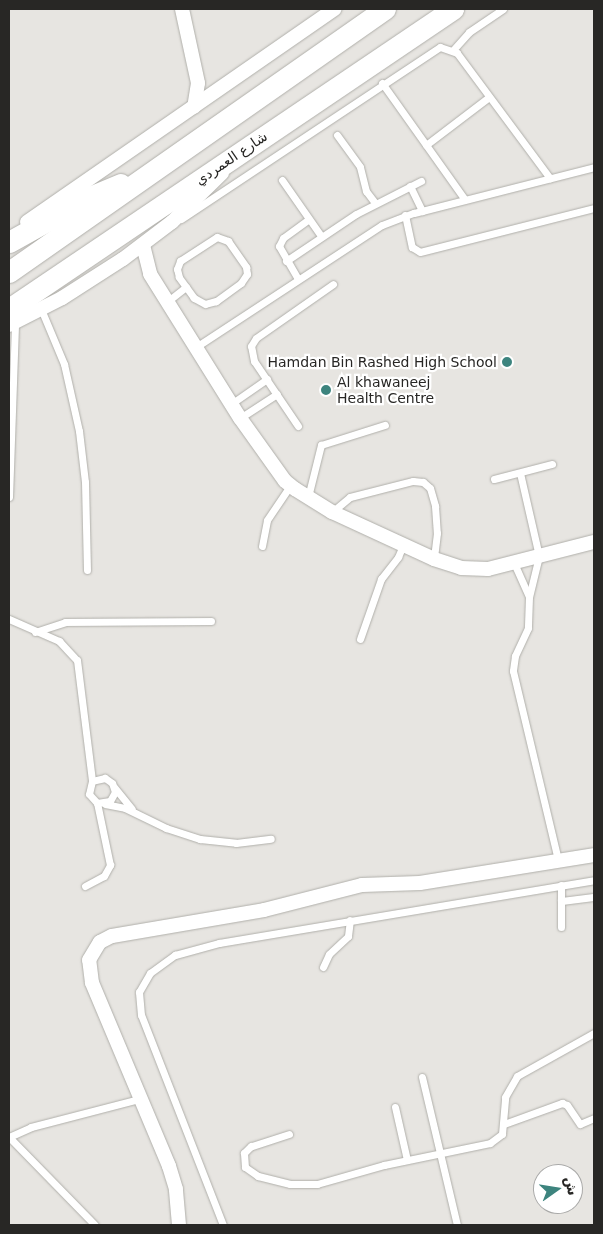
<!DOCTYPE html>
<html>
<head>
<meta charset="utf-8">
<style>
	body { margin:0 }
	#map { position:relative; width:603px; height:1234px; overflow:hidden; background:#e7e5e1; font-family:"DejaVu Sans",Cairo,sans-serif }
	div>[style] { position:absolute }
	.roads { filter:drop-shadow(0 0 1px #b0afaa) drop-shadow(0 0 1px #b0afaa) }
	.service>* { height:7px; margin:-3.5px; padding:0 3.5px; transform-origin:3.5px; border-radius:3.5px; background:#fff }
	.minor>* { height:14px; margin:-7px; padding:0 7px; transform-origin:7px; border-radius:7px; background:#fff }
	.primary>* { height:21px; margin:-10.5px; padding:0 10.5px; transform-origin:10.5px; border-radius:10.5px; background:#fff }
	.dots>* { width:14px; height:14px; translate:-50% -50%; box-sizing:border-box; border:2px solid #fff; border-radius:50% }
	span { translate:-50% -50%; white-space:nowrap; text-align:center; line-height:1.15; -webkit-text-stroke:4.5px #fff; paint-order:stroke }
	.street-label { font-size:14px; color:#282725 }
	.poi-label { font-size:14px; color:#282725 }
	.right { translate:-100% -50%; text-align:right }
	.left { translate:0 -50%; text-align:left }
	.frame { position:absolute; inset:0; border:10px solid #282725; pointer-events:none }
	.north { position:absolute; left:533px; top:1164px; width:50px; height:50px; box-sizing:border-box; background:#fff; border:1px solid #a9a9a8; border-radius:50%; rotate:77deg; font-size:14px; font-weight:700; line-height:20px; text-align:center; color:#282725 }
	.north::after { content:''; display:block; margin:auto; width:18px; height:22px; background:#3d847e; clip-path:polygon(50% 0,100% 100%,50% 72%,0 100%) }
</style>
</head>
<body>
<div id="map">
	<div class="roads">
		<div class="service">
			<i style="left:453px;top:50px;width:24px;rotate:-48deg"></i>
			<i style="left:469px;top:32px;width:41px;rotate:-34.1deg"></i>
			<i style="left:382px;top:83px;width:143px;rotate:54.6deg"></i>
			<i style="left:337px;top:135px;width:39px;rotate:54deg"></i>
			<i style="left:360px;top:167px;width:25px;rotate:76deg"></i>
			<i style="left:366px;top:191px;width:15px;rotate:53deg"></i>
			<i style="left:426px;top:145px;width:79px;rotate:-37.3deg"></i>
			<i style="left:282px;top:180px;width:68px;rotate:55.1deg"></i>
			<i style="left:410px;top:186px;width:28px;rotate:64deg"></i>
			<i style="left:405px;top:215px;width:33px;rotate:78deg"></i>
			<i style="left:412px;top:247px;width:9px;rotate:32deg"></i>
			<i style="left:420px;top:252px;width:179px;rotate:-14.2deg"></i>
			<i style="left:181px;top:219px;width:311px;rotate:-33.6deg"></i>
			<i style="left:440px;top:47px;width:18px;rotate:19deg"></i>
			<i style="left:457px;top:53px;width:156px;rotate:53.4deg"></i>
			<i style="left:217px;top:237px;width:12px;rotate:20deg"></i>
			<i style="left:228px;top:241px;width:32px;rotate:55deg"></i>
			<i style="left:246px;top:267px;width:7px;rotate:82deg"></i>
			<i style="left:247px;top:274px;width:11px;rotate:124deg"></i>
			<i style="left:241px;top:283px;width:31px;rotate:144deg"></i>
			<i style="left:216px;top:301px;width:11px;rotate:165deg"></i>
			<i style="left:205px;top:304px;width:13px;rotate:-151deg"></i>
			<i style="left:194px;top:298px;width:26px;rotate:-126deg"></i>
			<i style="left:179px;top:277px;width:8px;rotate:-104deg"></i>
			<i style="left:177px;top:269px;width:9px;rotate:-69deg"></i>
			<i style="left:180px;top:261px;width:44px;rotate:-33deg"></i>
			<i style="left:286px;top:261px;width:84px;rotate:-33.9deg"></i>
			<i style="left:356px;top:214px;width:73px;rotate:-26.9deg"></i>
			<i style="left:298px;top:279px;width:38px;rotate:-120deg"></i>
			<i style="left:279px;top:246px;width:9px;rotate:-63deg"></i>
			<i style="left:283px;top:238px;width:32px;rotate:-36deg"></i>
			<i style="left:168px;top:301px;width:23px;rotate:-38deg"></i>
			<i style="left:41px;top:309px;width:60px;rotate:67.3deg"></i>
			<i style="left:64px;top:364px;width:69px;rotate:77.4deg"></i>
			<i style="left:79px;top:431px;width:51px;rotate:83.3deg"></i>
			<i style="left:85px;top:482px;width:88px;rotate:88.7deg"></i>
			<i style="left:196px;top:347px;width:222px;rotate:-33.3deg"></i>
			<i style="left:382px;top:225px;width:34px;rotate:-21deg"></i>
			<i style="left:414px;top:213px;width:186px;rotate:-14.3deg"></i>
			<i style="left:231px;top:404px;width:44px;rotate:-34.8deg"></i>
			<i style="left:240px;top:418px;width:44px;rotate:-33deg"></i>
			<i style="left:298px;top:426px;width:78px;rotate:-124.1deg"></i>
			<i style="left:254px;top:361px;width:15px;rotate:-101deg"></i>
			<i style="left:251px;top:346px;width:9px;rotate:-58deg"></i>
			<i style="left:256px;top:338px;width:94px;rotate:-35deg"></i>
			<i style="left:520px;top:473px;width:85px;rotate:77.1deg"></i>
			<i style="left:539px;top:556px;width:42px;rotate:103.7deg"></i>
			<i style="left:529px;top:597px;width:31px;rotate:92deg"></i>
			<i style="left:528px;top:628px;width:31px;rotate:115deg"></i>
			<i style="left:515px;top:656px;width:15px;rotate:98deg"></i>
			<i style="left:513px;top:671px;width:194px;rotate:76.6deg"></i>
			<i style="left:494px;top:479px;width:60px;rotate:-14.5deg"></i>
			<i style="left:9px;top:497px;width:174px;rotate:-88deg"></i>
			<i style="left:308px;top:497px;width:54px;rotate:-76deg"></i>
			<i style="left:321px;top:445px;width:67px;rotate:-17.4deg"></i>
			<i style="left:332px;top:512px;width:23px;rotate:-40deg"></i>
			<i style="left:350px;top:497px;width:65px;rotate:-14.3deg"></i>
			<i style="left:413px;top:481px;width:10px;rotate:6deg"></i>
			<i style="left:423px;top:482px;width:9px;rotate:41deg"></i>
			<i style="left:430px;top:488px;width:19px;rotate:74deg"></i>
			<i style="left:435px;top:506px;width:27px;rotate:86deg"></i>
			<i style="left:437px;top:533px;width:26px;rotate:97deg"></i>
			<i style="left:262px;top:546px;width:26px;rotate:-79deg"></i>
			<i style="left:267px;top:520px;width:41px;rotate:-55.9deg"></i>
			<i style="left:514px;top:563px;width:36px;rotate:66deg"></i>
			<i style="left:9px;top:619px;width:55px;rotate:23.7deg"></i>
			<i style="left:59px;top:641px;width:26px;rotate:47deg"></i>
			<i style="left:77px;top:660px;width:122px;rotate:82.9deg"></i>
			<i style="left:92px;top:781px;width:13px;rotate:103deg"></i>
			<i style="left:89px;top:794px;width:12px;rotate:48deg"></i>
			<i style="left:97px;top:803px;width:13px;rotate:-9deg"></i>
			<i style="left:110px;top:801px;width:10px;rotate:-61deg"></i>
			<i style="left:115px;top:792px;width:9px;rotate:-108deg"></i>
			<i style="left:112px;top:783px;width:9px;rotate:-144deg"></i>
			<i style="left:105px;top:778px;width:13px;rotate:167deg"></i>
			<i style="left:35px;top:632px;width:32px;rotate:-18deg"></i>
			<i style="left:65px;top:622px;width:146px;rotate:-0.4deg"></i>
			<i style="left:360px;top:639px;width:64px;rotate:-70.7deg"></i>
			<i style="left:381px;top:579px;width:28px;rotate:-52deg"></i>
			<i style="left:398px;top:557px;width:13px;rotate:-67deg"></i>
			<i style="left:114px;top:787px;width:28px;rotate:51deg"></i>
			<i style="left:105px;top:804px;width:20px;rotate:11deg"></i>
			<i style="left:125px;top:808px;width:46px;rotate:26deg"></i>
			<i style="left:166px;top:828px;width:36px;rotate:18deg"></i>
			<i style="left:200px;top:839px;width:36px;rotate:6deg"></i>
			<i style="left:236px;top:843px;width:35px;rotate:-7deg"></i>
			<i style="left:561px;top:885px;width:42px;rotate:90deg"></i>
			<i style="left:85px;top:886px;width:21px;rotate:-28deg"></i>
			<i style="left:104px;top:876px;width:13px;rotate:-61deg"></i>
			<i style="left:110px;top:865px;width:63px;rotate:-101.8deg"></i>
			<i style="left:561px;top:901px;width:33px;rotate:-7deg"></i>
			<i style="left:323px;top:967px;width:14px;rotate:-65deg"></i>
			<i style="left:329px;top:954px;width:26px;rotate:-43deg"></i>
			<i style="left:348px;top:936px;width:16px;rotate:-83deg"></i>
			<i style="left:422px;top:1077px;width:152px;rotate:76.7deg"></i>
			<i style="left:395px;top:1107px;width:54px;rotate:77.2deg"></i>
			<i style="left:504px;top:1124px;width:62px;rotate:-19.9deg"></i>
			<i style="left:562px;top:1103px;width:5px;rotate:22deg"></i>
			<i style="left:567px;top:1105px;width:23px;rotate:56deg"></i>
			<i style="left:580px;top:1124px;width:15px;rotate:-23deg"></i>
			<i style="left:289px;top:1134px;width:40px;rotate:162deg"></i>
			<i style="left:251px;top:1146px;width:10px;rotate:135deg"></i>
			<i style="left:244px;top:1153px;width:14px;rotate:86deg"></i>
			<i style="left:245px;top:1167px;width:16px;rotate:35deg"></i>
			<i style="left:258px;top:1176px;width:33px;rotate:14deg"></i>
			<i style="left:290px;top:1184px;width:27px"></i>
			<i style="left:317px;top:1184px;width:70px;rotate:-15.8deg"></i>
			<i style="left:384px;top:1165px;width:108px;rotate:-11.7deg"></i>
			<i style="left:490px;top:1143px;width:15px;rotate:-37deg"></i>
			<i style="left:502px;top:1134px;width:37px;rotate:-85deg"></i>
			<i style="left:505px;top:1097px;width:24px;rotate:-60deg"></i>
			<i style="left:517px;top:1076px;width:88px;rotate:-29.2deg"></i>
			<i style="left:9px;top:1137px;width:24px;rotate:-24deg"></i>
			<i style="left:31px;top:1127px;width:112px;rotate:-14.5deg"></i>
			<i style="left:9px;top:1137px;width:123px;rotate:45.7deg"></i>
			<i style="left:223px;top:1225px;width:225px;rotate:-111.3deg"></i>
			<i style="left:141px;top:1015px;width:23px;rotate:-95deg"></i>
			<i style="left:139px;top:992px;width:22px;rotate:-60deg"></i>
			<i style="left:150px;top:973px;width:31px;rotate:-36deg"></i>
			<i style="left:175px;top:955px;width:46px;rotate:-15.3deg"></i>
			<i style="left:219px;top:943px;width:380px;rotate:-9.5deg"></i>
		</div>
		<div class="minor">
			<i style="left:182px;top:9px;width:76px;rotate:77.8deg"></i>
			<i style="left:198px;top:83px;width:24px;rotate:99deg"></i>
			<i style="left:27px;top:222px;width:374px;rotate:-34.7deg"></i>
			<i style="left:143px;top:245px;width:30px;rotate:76deg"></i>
			<i style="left:150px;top:274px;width:170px;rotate:58deg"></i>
			<i style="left:240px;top:418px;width:77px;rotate:54.5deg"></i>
			<i style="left:285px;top:481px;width:13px;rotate:39deg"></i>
			<i style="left:295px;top:489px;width:44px;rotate:31.9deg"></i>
			<i style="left:332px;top:512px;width:112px;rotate:24.7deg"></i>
			<i style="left:434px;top:559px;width:28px;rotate:18deg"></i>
			<i style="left:461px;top:568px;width:27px;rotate:2deg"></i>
			<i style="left:488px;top:569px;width:109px;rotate:-14.3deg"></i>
			<i style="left:9px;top:325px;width:59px;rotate:-27deg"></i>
			<i style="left:62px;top:298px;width:72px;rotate:-32.6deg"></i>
			<i style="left:123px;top:259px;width:61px;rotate:-37.1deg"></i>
			<i style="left:172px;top:222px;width:70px;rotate:-44.4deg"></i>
			<i style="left:179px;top:1225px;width:36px;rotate:-95deg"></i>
			<i style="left:176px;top:1189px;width:24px;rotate:-107deg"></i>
			<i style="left:169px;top:1166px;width:199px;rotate:-112.8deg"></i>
			<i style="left:92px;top:983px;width:23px;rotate:-97deg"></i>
			<i style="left:89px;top:960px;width:21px;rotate:-59deg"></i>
			<i style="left:100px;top:942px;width:13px;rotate:-27deg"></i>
			<i style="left:112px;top:936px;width:154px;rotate:-9.7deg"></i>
			<i style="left:264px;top:910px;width:101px;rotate:-14.3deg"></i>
			<i style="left:362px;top:885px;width:58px;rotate:-2deg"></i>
			<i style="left:420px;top:883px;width:176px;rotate:-9.1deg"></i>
		</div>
		<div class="primary">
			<i style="left:9px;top:242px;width:93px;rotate:-29.1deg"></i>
			<i style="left:90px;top:197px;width:33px;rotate:-23deg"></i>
			<i style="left:9px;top:272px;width:459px;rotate:-35deg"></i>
			<i style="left:9px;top:309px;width:536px;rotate:-34.05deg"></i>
		</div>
	</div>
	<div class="dots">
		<i style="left:507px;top:362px;background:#3d847e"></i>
		<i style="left:326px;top:390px;background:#3d847e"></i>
	</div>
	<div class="street-label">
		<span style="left:231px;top:158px;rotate:-34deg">شارع العمردي</span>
	</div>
	<div class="poi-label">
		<span class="right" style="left:497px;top:362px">Hamdan Bin Rashed High School</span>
		<span class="left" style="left:337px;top:390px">Al khawaneej<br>Health Centre</span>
	</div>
	<div class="frame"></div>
	<div class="north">ش</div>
</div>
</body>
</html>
